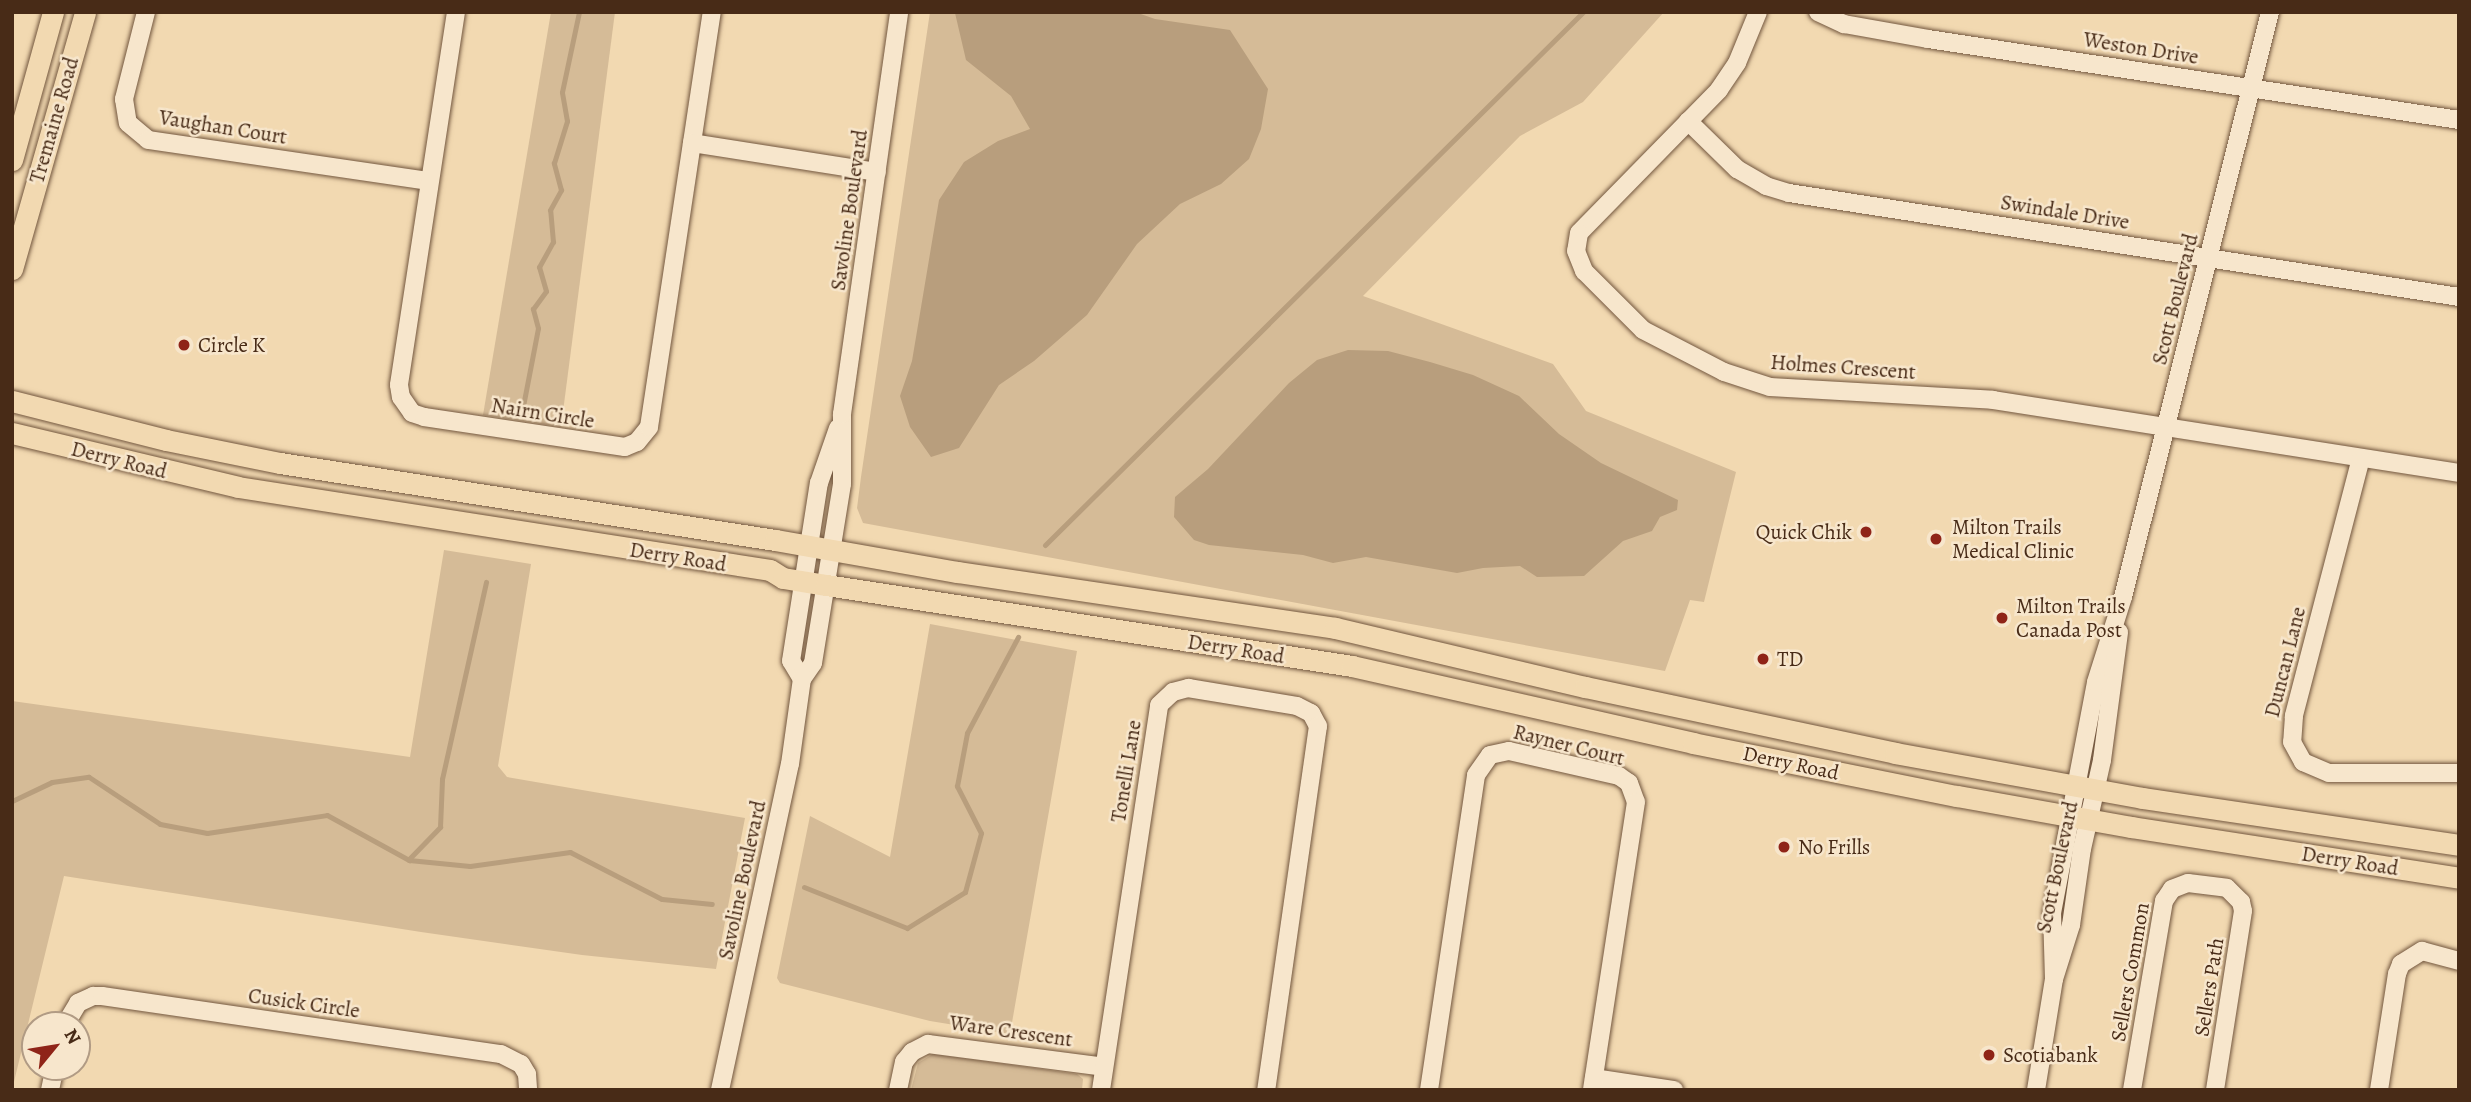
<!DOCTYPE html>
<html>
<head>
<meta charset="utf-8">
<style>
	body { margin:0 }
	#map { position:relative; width:2471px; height:1102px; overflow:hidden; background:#f2d9b1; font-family:Alegreya,serif }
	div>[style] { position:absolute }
	.green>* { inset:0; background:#d5bb97 }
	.water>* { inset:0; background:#b89e7d }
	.stream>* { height:5px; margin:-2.5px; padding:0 2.5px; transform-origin:2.5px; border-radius:2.5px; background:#b89e7d }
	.roads { filter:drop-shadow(0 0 2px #72563e) drop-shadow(0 0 2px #72563e) }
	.minor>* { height:18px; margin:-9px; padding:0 9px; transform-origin:9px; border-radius:9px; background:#f7e6cc }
	.major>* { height:21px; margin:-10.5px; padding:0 10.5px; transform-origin:10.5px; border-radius:10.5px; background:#f2d9b1 }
	.dots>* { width:19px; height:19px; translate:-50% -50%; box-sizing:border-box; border:4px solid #f7e6cc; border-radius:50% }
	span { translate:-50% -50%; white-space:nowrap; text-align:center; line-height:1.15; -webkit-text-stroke:5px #f7e6cc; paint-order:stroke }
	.street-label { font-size:21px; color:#482b17 }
	.poi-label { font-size:21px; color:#482b17 }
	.left { translate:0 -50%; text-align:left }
	.right { translate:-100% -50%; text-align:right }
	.frame { position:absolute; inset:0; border:14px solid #482b17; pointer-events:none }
	.north { position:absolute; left:21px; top:1011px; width:70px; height:70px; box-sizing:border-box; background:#f7e6cc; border:2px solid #b19b84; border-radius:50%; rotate:60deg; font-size:19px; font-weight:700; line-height:28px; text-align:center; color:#482b17 }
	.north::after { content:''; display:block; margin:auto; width:24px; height:32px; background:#8f2418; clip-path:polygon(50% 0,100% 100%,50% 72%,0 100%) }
</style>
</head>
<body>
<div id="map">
	<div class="green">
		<i style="clip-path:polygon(551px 12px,615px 12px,561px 427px,483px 415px)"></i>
		<i style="clip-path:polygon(930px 12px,1664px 12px,1583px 102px,1520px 136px,1363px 296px,1553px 364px,1586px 411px,1736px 472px,1704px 602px,1690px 600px,1665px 671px,863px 523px,857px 508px,861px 477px)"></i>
		<i style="clip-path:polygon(444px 550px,531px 564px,498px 766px,507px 777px,745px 818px,716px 969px,582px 955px,421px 932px,64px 876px,12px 1090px,12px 701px,410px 757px)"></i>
		<i style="clip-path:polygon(930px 624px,1077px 651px,1010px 1034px,930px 1021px,780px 983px,777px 978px,810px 816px,890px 857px)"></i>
		<i style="clip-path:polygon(933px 1054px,1077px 1074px,1083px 1079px,1082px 1090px,911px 1090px,918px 1063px)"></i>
	</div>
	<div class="water">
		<i style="clip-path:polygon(1135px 12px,1155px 19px,1230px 30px,1268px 89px,1261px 129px,1249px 159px,1221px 184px,1180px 204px,1137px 244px,1087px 315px,1034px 361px,999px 385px,959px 448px,931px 457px,910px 427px,900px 396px,912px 361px,939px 200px,964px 162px,998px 141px,1030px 129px,1011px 96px,966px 60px,955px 13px)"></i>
		<i style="clip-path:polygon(1348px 350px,1388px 351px,1430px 362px,1473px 375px,1519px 396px,1559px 434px,1601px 463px,1678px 500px,1677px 510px,1660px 517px,1652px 531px,1623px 541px,1584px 576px,1537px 577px,1520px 566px,1483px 568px,1457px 573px,1366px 557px,1333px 563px,1303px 555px,1209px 545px,1194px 540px,1174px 517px,1175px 497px,1208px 469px,1289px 383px,1317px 360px)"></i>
	</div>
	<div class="stream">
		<i style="left:523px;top:406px;width:79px;rotate:-79.1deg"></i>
		<i style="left:538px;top:328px;width:20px;rotate:-105deg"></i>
		<i style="left:533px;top:309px;width:22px;rotate:-54deg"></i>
		<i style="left:546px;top:291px;width:25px;rotate:-106deg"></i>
		<i style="left:539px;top:267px;width:29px;rotate:-61deg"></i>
		<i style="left:553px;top:242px;width:32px;rotate:-95deg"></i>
		<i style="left:550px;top:210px;width:23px;rotate:-61deg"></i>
		<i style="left:561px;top:190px;width:28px;rotate:-105deg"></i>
		<i style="left:554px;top:163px;width:44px;rotate:-72.8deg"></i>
		<i style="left:567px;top:121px;width:29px;rotate:-100deg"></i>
		<i style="left:562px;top:92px;width:82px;rotate:-78deg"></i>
		<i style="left:1045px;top:545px;width:757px;rotate:-44.73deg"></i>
		<i style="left:12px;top:801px;width:44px;rotate:-25.4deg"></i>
		<i style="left:52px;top:782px;width:37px;rotate:-8deg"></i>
		<i style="left:89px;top:777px;width:85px;rotate:33.5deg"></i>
		<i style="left:160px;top:824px;width:48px;rotate:10.8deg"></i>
		<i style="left:207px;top:833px;width:121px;rotate:-8.5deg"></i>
		<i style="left:327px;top:815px;width:94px;rotate:28.8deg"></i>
		<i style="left:409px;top:860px;width:61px;rotate:5.6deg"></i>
		<i style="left:470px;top:866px;width:101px;rotate:-8deg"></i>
		<i style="left:570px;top:852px;width:103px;rotate:27.1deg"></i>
		<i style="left:662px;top:899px;width:50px;rotate:5.7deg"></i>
		<i style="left:409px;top:859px;width:45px;rotate:-45.9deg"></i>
		<i style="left:440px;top:827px;width:48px;rotate:-87.6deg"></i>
		<i style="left:442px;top:779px;width:202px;rotate:-77.4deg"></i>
		<i style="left:804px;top:887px;width:111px;rotate:21.7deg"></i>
		<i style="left:907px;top:928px;width:68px;rotate:-31.8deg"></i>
		<i style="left:965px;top:892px;width:61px;rotate:-74.8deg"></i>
		<i style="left:981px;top:833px;width:53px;rotate:-117.1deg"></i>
		<i style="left:957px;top:786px;width:54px;rotate:-79.3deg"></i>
		<i style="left:967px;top:733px;width:109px;rotate:-62deg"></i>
	</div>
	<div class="roads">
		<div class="minor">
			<i style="left:146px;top:12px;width:90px;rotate:104.2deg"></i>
			<i style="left:124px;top:99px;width:24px;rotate:81deg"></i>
			<i style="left:128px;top:123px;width:26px;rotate:40deg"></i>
			<i style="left:148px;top:140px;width:284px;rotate:8.3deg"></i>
			<i style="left:456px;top:12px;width:377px;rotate:98.7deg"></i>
			<i style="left:399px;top:385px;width:12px;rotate:81deg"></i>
			<i style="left:401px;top:397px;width:19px;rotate:55deg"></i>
			<i style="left:412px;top:413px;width:13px;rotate:18deg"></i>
			<i style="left:424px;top:417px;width:203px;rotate:8.5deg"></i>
			<i style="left:625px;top:447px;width:13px;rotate:-23deg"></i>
			<i style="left:637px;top:442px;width:19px;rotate:-51deg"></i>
			<i style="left:649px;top:427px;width:420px;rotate:-81.4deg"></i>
			<i style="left:1758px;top:12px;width:55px;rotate:112.4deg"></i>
			<i style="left:1737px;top:63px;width:32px;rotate:124deg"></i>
			<i style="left:1719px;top:90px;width:200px;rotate:134.4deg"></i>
			<i style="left:1579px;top:233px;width:18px;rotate:99deg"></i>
			<i style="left:1576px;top:251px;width:22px;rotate:68deg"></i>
			<i style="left:1584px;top:271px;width:83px;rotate:45deg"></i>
			<i style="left:1643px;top:330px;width:91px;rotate:27.4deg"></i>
			<i style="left:1724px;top:372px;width:48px;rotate:18.1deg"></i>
			<i style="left:1770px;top:387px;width:223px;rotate:3.3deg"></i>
			<i style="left:1993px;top:400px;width:472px;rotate:8.9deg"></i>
			<i style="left:1818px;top:12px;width:29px;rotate:25deg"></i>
			<i style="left:1844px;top:24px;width:85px;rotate:10.1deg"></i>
			<i style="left:1928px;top:39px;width:537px;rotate:8.67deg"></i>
			<i style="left:1688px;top:121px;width:69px;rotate:44.4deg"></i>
			<i style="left:1737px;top:169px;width:34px;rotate:30deg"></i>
			<i style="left:1766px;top:186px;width:24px;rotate:17deg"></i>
			<i style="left:1789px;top:193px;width:678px;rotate:8.82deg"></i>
			<i style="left:692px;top:143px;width:187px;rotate:8.9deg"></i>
			<i style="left:2361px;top:458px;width:267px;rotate:104.6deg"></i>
			<i style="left:2294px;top:716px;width:26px;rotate:94deg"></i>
			<i style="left:2292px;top:742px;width:23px;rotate:61deg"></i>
			<i style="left:2303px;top:762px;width:28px;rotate:23deg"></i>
			<i style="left:2329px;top:773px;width:130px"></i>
			<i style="left:802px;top:679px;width:21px;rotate:-121deg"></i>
			<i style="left:791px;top:661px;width:180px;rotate:-81.1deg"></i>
			<i style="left:819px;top:483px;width:58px;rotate:-70.9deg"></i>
			<i style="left:2054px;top:979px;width:66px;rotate:-91.7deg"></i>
			<i style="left:2052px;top:913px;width:235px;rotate:-79.2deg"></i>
			<i style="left:2096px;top:682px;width:89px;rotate:-72.4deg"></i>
			<i style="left:2123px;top:597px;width:603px;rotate:-75.89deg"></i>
			<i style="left:65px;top:1025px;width:26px;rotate:-59deg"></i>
			<i style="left:78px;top:1003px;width:17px;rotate:-25deg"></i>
			<i style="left:93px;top:996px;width:9px"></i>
			<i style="left:102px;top:996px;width:403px;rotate:8.3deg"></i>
			<i style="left:501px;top:1054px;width:22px;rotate:27deg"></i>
			<i style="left:521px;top:1064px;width:12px;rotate:59deg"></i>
			<i style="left:527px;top:1074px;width:16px;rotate:86deg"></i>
			<i style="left:1594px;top:1078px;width:81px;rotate:8.5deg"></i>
			<i style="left:50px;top:1090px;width:24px;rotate:-78deg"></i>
			<i style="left:720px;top:1090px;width:333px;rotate:-77.9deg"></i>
			<i style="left:790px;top:764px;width:86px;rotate:-82deg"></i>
			<i style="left:802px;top:679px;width:19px;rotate:-55deg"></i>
			<i style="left:813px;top:663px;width:181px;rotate:-80.8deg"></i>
			<i style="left:842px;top:484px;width:70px;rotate:-90deg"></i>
			<i style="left:842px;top:414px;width:406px;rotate:-81.9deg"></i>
			<i style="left:898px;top:1090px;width:29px;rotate:-78deg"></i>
			<i style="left:904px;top:1062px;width:13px;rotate:-51deg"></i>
			<i style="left:912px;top:1052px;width:18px;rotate:-27deg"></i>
			<i style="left:928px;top:1044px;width:177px;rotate:7.4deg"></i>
			<i style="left:1101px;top:1090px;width:389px;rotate:-81.4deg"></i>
			<i style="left:1159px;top:705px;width:19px;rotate:-43deg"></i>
			<i style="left:1173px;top:692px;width:16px;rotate:-15deg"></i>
			<i style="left:1188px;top:688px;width:110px;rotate:9.4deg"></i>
			<i style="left:1297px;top:706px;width:16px;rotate:27deg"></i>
			<i style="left:1311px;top:713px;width:15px;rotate:62deg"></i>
			<i style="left:1318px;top:726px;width:368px;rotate:98.1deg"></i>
			<i style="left:1429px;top:1090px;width:318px;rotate:-81.5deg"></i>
			<i style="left:1476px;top:775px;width:24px;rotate:-55deg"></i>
			<i style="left:1490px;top:755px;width:19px;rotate:-12deg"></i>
			<i style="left:1509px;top:751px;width:113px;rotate:12.8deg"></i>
			<i style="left:1619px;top:776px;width:12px;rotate:35deg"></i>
			<i style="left:1629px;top:783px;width:20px;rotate:70deg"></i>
			<i style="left:1636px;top:802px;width:291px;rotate:98.7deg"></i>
			<i style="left:2036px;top:1090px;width:112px;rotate:-80.8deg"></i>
			<i style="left:2054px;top:979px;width:57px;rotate:-72.5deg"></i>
			<i style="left:2071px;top:925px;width:77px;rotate:-81.8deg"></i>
			<i style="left:2082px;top:849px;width:91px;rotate:-77.3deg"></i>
			<i style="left:2102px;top:760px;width:129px;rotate:-82.4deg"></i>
			<i style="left:2132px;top:1090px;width:192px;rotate:-80.4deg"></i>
			<i style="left:2164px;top:901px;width:14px;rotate:-56deg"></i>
			<i style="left:2172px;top:889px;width:17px;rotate:-21deg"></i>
			<i style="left:2188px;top:883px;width:39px;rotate:7deg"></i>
			<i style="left:2227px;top:888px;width:20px;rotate:45deg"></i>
			<i style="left:2241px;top:902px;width:9px;rotate:77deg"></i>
			<i style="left:2243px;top:911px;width:181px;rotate:98.9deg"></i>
			<i style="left:2379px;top:1090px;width:117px;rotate:-81.2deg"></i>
			<i style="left:2397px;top:974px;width:11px;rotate:-68deg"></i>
			<i style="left:2401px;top:964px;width:25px;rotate:-32deg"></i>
			<i style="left:2422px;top:951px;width:38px;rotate:15deg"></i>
		</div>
		<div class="major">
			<i style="left:12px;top:160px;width:154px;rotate:-74.5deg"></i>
			<i style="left:12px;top:269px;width:267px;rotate:-74.1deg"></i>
			<i style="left:12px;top:401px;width:159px;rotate:14.2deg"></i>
			<i style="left:166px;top:440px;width:116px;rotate:11.4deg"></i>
			<i style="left:280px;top:463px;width:501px;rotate:8.84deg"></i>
			<i style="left:775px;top:540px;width:185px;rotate:10deg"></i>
			<i style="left:957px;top:572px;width:382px;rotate:8.4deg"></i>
			<i style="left:1335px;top:628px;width:257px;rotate:13.3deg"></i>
			<i style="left:1585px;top:687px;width:317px;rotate:12deg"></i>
			<i style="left:1895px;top:753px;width:251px;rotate:10.3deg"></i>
			<i style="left:2142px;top:798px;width:320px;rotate:8.4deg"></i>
			<i style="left:12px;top:433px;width:232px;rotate:13.4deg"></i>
			<i style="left:238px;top:487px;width:538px;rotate:8.87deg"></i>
			<i style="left:770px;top:570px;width:15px;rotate:32deg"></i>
			<i style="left:783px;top:578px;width:44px;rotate:9.2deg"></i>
			<i style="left:826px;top:585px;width:532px;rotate:8.75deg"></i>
			<i style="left:1352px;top:666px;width:350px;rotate:12.7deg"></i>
			<i style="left:1693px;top:743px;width:269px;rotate:11.4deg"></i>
			<i style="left:1957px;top:796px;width:177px;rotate:10.1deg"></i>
			<i style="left:2131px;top:827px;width:332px;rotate:8.8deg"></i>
		</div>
	</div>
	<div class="dots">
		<i style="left:184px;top:345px;background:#8f2418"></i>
		<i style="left:1866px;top:532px;background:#8f2418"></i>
		<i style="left:1936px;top:539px;background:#8f2418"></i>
		<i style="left:2002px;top:618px;background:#8f2418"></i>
		<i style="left:1763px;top:659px;background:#8f2418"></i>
		<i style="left:1784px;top:847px;background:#8f2418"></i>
		<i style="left:1989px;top:1055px;background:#8f2418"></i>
	</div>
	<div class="street-label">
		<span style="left:2141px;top:48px;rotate:9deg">Weston Drive</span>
		<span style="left:54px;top:120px;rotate:-74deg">Tremaine Road</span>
		<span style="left:223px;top:127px;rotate:9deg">Vaughan Court</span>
		<span style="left:849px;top:210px;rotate:-82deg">Savoline Boulevard</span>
		<span style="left:2065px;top:212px;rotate:9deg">Swindale Drive</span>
		<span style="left:2175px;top:299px;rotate:-76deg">Scott Boulevard</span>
		<span style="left:1843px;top:367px;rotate:4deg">Holmes Crescent</span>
		<span style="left:543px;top:413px;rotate:9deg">Nairn Circle</span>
		<span style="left:119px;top:460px;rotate:14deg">Derry Road</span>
		<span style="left:678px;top:557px;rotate:9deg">Derry Road</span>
		<span style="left:1236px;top:649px;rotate:9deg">Derry Road</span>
		<span style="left:2285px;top:662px;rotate:-76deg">Duncan Lane</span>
		<span style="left:1569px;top:745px;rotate:14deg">Rayner Court</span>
		<span style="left:1791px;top:763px;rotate:12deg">Derry Road</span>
		<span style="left:1126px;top:771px;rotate:-81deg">Tonelli Lane</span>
		<span style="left:2350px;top:861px;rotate:9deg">Derry Road</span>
		<span style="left:2057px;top:867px;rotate:-78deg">Scott Boulevard</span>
		<span style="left:742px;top:880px;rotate:-78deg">Savoline Boulevard</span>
		<span style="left:2130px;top:972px;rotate:-80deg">Sellers Common</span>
		<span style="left:2209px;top:987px;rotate:-81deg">Sellers Path</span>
		<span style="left:304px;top:1003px;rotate:8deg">Cusick Circle</span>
		<span style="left:1011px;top:1031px;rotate:8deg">Ware Crescent</span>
	</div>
	<div class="poi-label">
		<span class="left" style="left:198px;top:345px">Circle K</span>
		<span class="left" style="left:1952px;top:539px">Milton Trails<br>Medical Clinic</span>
		<span class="right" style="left:1852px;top:532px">Quick Chik</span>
		<span class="left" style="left:2016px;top:618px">Milton Trails<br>Canada Post</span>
		<span class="left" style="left:1777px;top:659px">TD</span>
		<span class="left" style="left:1798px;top:847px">No Frills</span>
		<span class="left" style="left:2003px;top:1055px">Scotiabank</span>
	</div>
	<div class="frame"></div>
	<div class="north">N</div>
</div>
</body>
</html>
